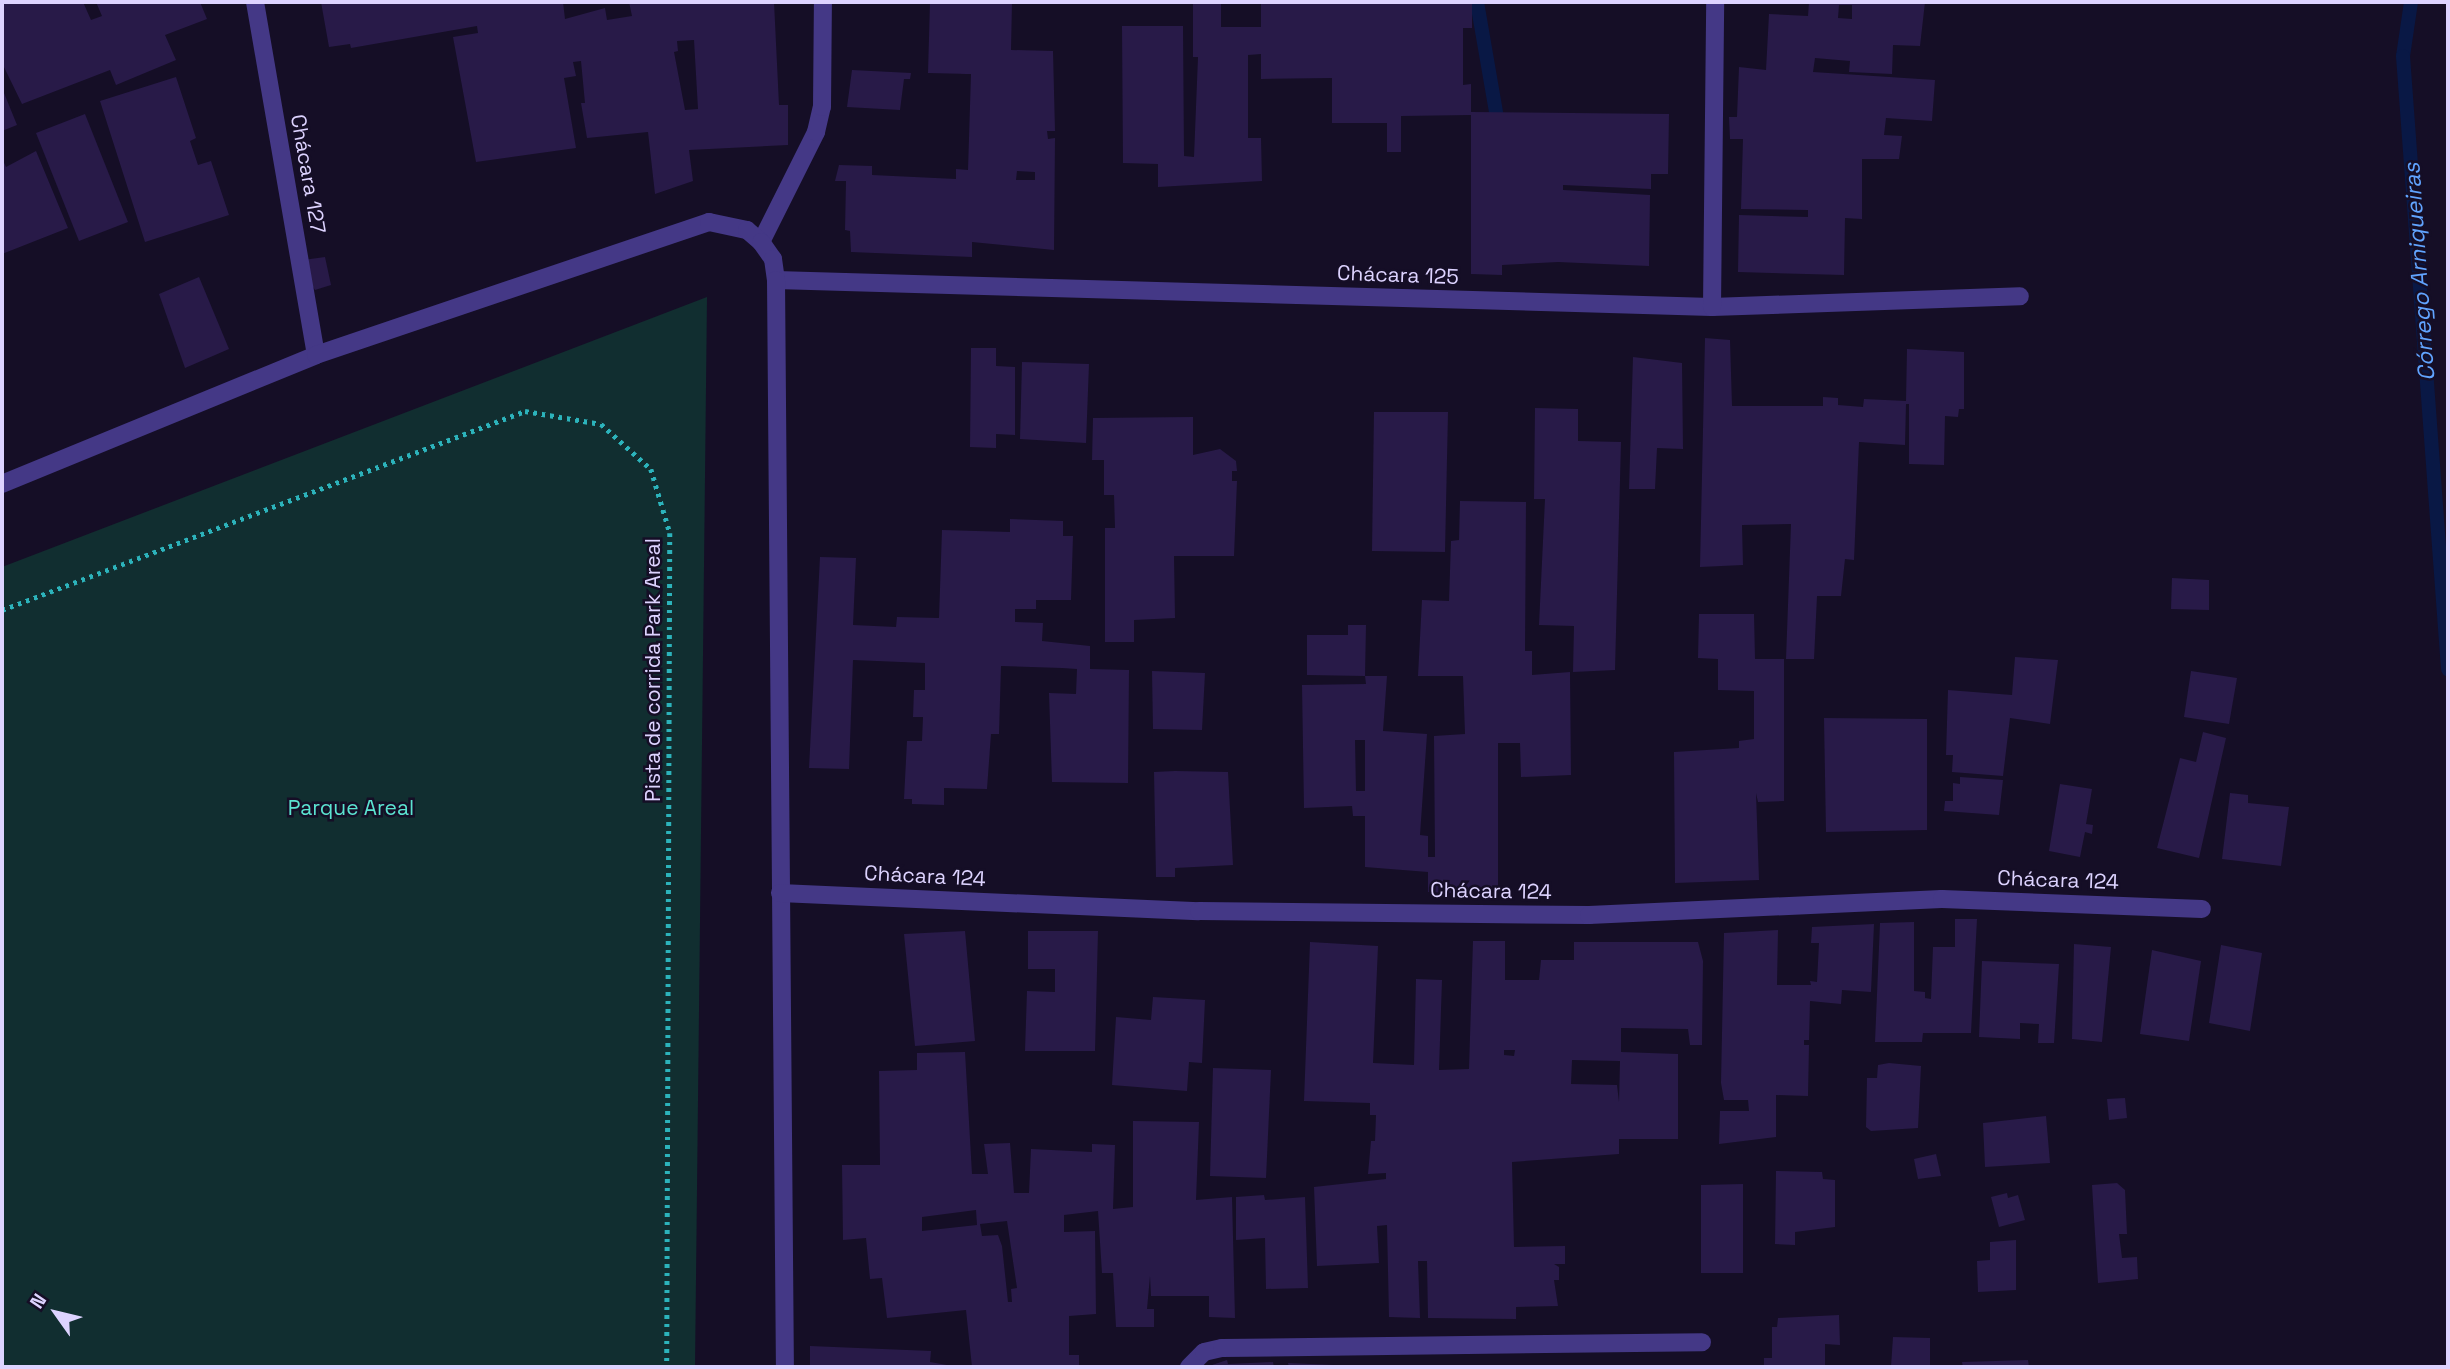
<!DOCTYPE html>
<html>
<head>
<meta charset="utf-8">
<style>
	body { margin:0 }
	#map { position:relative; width:2450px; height:1369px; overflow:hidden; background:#150e26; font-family:"Space Grotesk",sans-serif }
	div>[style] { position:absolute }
	.green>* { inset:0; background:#112e30 }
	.stream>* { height:14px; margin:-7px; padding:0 7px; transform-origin:7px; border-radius:7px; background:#091845 }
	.building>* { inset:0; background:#281a48 }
	.path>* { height:4.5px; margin-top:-2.25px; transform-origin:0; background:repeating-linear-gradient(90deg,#2cb3bb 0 3.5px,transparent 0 8.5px) }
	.minor>* { height:18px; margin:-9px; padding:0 9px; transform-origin:9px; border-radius:9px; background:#443886 }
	span { translate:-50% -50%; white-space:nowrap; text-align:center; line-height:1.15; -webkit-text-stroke:5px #150e26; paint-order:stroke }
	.street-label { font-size:21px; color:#ddd3ff }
	.park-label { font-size:21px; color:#5be3d0 }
	.water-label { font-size:23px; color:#61a4ff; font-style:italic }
	.frame { position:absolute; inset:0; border:4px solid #ddd3ff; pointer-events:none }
	.north { position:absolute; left:21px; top:1278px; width:70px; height:70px; -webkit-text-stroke:5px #150e26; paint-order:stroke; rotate:304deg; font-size:19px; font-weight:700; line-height:28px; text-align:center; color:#ddd3ff }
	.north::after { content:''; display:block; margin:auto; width:24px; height:32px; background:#ddd3ff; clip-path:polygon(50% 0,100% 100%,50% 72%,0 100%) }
</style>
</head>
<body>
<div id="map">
	<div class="green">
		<i style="clip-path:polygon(707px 297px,695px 1367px,2px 1367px,2px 567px)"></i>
	</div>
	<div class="stream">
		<i style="left:1477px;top:2px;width:130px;rotate:80.2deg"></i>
		<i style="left:2411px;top:2px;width:55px;rotate:98.4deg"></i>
		<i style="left:2403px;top:56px;width:615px;rotate:85.8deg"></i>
	</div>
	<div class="building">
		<i style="clip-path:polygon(2px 2px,83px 2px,91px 20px,102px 16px,96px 2px,200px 2px,207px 19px,165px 35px,176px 60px,116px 85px,110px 70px,22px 104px,2px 63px)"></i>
		<i style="clip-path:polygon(evenodd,321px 2px,563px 2px,565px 19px,605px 8px,607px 20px,632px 16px,629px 2px,774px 2px,779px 105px,788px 105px,788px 145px,689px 150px,693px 181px,655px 194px,648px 132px,587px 138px,581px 103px,585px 103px,581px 61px,573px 62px,576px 76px,564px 78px,576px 148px,476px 162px,453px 37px,478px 33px,477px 26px,351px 48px,350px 44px,329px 47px,321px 2px,694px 40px,698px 109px,685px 110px,674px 52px,678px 51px,677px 41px,694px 40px)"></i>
		<i style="clip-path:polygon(evenodd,930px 2px,1012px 2px,1011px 50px,1053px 51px,1055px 131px,1047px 131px,1048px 139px,1055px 138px,1054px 250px,972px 242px,972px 257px,851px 252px,850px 231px,845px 230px,846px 181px,835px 181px,839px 165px,872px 166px,872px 175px,956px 179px,956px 169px,968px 170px,971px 74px,928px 73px,930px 2px,1017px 171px,1035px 172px,1035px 180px,1016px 180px,1017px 171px)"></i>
		<i style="clip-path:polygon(1193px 2px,1221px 2px,1221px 27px,1261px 27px,1261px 2px,1472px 2px,1472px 28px,1463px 28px,1463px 85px,1471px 84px,1471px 112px,1669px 114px,1668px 174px,1651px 174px,1651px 189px,1563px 185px,1563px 190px,1650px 195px,1649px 266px,1558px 262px,1502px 265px,1502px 275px,1471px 274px,1471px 115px,1401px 116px,1401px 152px,1387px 152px,1387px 123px,1332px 123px,1332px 78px,1261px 79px,1261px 54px,1248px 55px,1248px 138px,1261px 138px,1262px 181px,1158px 187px,1158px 164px,1123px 163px,1122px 26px,1183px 26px,1184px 156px,1194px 157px,1198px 57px,1193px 57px)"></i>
		<i style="clip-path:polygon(evenodd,1809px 2px,1925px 2px,1920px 46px,1893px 45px,1892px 74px,1849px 72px,1850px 61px,1815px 58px,1813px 72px,1935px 80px,1932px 121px,1886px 118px,1884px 135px,1902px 136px,1899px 159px,1862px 159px,1862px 219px,1845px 218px,1844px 275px,1738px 272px,1739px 215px,1808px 217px,1808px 210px,1741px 209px,1743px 139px,1730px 139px,1729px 117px,1737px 117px,1739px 67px,1766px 70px,1769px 14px,1808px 16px,1809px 2px,1839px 5px,1852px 5px,1852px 19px,1838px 18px,1839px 5px)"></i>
		<i style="clip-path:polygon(852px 70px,911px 73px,910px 79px,904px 79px,900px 110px,847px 107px)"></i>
		<i style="clip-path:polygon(176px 77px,196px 138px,190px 141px,198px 165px,211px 161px,229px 215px,145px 242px,100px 101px)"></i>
		<i style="clip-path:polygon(2px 88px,17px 125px,2px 131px)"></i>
		<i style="clip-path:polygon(85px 114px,128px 222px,79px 241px,36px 133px)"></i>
		<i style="clip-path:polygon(36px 151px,68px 228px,2px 254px,2px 158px,6px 167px)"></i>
		<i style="clip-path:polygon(325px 257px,331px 285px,315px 290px,296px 261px)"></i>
		<i style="clip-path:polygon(199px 277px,229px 349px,185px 368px,159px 294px)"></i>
		<i style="clip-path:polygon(1705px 338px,1730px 340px,1732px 406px,1823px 406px,1823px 397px,1838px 398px,1838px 405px,1863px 407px,1864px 399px,1906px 401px,1907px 349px,1964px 352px,1964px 409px,1959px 409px,1958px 417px,1945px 416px,1944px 465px,1909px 464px,1909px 404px,1906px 404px,1905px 445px,1859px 442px,1854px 560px,1845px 559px,1841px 596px,1817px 596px,1814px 659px,1786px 659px,1791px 524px,1742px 525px,1743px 565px,1700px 567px)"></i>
		<i style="clip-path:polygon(971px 348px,996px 348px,996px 366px,1015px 367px,1015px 435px,996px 434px,996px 448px,970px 447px)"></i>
		<i style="clip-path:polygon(1633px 357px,1682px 363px,1683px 449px,1657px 448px,1655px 489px,1629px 489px)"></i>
		<i style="clip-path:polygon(1022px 362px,1089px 364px,1086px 443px,1020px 439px)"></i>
		<i style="clip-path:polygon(1535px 408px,1578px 409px,1578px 441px,1621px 442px,1615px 670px,1573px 672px,1574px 626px,1539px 625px,1545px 499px,1534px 499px)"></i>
		<i style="clip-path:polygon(1374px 412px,1448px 412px,1445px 552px,1372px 551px)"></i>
		<i style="clip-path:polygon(1193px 417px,1193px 455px,1220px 449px,1236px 461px,1237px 471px,1232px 471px,1232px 481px,1237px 481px,1234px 556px,1174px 556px,1175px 618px,1134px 620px,1134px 642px,1105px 642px,1105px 528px,1115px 528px,1114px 495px,1104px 495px,1104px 460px,1092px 460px,1093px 418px)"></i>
		<i style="clip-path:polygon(evenodd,1460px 501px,1526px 502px,1525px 651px,1532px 651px,1532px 675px,1570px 672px,1571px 775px,1521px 777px,1520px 743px,1498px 743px,1498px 889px,1470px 890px,1470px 894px,1428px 892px,1428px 872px,1365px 867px,1365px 816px,1353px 816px,1352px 806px,1304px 808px,1302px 685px,1366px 684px,1365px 676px,1307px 675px,1307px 635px,1348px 635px,1348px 625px,1366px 625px,1365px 676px,1387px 676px,1383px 731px,1427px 734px,1420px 835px,1428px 836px,1428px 857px,1435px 857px,1434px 736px,1465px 734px,1463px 676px,1418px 676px,1422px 600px,1449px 601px,1451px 541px,1459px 540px,1460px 501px,1355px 740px,1365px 740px,1365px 791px,1356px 791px,1355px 740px)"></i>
		<i style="clip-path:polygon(1010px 519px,1063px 521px,1063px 536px,1073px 536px,1071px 600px,1036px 600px,1036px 609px,1015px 609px,1015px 622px,1043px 623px,1042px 641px,1090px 646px,1090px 669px,1129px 670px,1128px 783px,1052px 782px,1049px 693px,1076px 694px,1077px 669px,1062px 668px,1001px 666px,999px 734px,991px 734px,987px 789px,944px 788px,944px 805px,912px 804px,912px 799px,904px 799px,907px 741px,922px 741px,923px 717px,913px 717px,914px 690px,925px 690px,925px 663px,853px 660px,849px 769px,809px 768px,820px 557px,856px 558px,853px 625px,896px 627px,897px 617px,939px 618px,942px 530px,1010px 532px)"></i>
		<i style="clip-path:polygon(2172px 578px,2209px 580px,2209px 610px,2171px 609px)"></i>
		<i style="clip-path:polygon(1699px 614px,1754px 614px,1755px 659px,1784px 659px,1784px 801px,1758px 802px,1756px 793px,1759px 880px,1675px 883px,1674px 752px,1739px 748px,1739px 741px,1754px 739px,1754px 691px,1718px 690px,1718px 659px,1698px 658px)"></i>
		<i style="clip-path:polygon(2015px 657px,2058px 660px,2050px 724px,2010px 718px,2003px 776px,1952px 772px,1953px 755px,1946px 755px,1948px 690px,2012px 695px)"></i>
		<i style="clip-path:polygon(1152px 671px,1205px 673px,1202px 730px,1153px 729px)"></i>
		<i style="clip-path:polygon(2191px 671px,2237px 678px,2229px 724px,2184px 717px)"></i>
		<i style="clip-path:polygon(1824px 718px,1927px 719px,1927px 830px,1826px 832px)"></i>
		<i style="clip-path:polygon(2203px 732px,2226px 738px,2199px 858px,2157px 848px,2180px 758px,2196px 762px)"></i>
		<i style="clip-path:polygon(1175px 771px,1228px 772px,1233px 865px,1175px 868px,1175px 877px,1156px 877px,1154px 772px)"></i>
		<i style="clip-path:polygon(1960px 777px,2003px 780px,1999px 815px,1944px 811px,1945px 801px,1953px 801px,1953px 783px,1960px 784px)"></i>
		<i style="clip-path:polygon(2060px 784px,2092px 789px,2086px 824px,2093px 825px,2092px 834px,2085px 832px,2080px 857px,2049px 851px)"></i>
		<i style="clip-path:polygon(2230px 793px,2248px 795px,2248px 803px,2289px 807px,2281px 866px,2222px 859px)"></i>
		<i style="clip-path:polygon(1955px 919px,1977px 919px,1971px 1033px,1923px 1033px,1922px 1042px,1875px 1042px,1880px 923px,1914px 922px,1914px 991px,1925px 992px,1925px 998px,1931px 999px,1933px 947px,1955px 947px)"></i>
		<i style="clip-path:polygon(1874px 924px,1871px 992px,1842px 990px,1841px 1004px,1810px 1001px,1809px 1040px,1804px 1040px,1804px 1045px,1809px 1045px,1808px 1096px,1776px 1095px,1776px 1137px,1719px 1144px,1720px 1111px,1749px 1111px,1748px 1100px,1724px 1100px,1721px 1083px,1724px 933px,1778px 930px,1777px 985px,1811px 985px,1810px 981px,1817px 982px,1819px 943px,1811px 943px,1812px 927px)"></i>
		<i style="clip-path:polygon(965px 931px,975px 1041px,915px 1046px,904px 934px)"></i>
		<i style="clip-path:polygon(1028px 931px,1098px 931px,1095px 1051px,1025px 1051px,1027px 991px,1055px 992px,1055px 969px,1028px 969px)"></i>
		<i style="clip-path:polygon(evenodd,1473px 941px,1505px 941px,1505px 980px,1539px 980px,1541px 960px,1574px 960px,1574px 942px,1698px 942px,1703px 961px,1702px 1045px,1690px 1045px,1688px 1029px,1621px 1028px,1621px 1052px,1678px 1054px,1678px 1139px,1619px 1139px,1619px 1154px,1512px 1162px,1514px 1247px,1565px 1246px,1565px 1264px,1554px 1264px,1559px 1267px,1559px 1280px,1554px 1280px,1558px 1306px,1516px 1307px,1516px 1319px,1428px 1318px,1427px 1261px,1418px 1261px,1420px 1318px,1389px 1317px,1387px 1225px,1377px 1226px,1379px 1263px,1317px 1266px,1314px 1187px,1386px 1179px,1386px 1173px,1368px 1174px,1371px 1141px,1375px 1141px,1376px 1115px,1370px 1115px,1370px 1103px,1304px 1101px,1310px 942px,1378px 946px,1373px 1063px,1414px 1065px,1416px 979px,1442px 980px,1439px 1070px,1469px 1069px,1473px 941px,1504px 1050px,1515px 1050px,1514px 1056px,1504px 1055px,1504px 1050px,1473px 941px,1572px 1060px,1620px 1061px,1619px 1102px,1617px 1085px,1571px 1084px,1572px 1060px)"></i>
		<i style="clip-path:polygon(2074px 944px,2111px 947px,2102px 1042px,2072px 1039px)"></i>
		<i style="clip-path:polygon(2221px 945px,2262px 953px,2250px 1031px,2209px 1023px)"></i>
		<i style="clip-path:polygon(2152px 950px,2201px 961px,2189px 1041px,2140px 1034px)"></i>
		<i style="clip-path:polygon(1982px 961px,2059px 964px,2054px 1043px,2038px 1043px,2039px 1024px,2020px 1023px,2020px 1039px,1979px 1037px)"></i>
		<i style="clip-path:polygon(1153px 997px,1205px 1000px,1202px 1063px,1189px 1062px,1187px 1091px,1112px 1085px,1116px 1017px,1151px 1020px)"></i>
		<i style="clip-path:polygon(evenodd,965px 1052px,972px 1174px,988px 1174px,984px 1144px,1010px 1143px,1014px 1193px,1029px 1193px,1031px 1149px,1092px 1152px,1092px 1144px,1115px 1145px,1113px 1209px,1133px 1207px,1133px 1121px,1199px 1122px,1196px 1200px,1232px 1197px,1235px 1318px,1209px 1317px,1209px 1296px,1151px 1296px,1150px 1276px,1147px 1309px,1154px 1309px,1154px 1327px,1116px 1327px,1113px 1273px,1102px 1273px,1098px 1211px,1064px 1215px,1064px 1232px,1095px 1231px,1096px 1314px,1069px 1316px,1069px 1355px,1079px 1355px,1079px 1367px,972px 1367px,966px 1310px,887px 1318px,882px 1278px,870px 1279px,866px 1238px,843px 1240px,842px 1165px,880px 1165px,879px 1071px,917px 1070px,917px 1053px,965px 1052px,976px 1210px,977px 1225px,922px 1231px,922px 1217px,976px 1210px,965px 1052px,1007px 1221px,1017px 1288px,1011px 1289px,1012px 1302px,1008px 1302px,1002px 1246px,998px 1235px,982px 1236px,980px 1224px,1007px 1221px)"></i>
		<i style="clip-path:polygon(1889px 1063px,1921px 1066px,1918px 1128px,1871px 1131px,1866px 1127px,1867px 1078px,1877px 1078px,1878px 1065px)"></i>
		<i style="clip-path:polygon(1213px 1068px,1271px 1070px,1266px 1178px,1210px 1176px)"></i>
		<i style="clip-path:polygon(2125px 1098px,2127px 1118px,2109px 1120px,2107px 1099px)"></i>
		<i style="clip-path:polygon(2046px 1116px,2050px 1163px,1985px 1167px,1983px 1123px)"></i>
		<i style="clip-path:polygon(1936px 1154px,1941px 1176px,1918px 1179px,1914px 1159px)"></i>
		<i style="clip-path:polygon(1776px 1171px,1822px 1172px,1823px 1179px,1835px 1180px,1835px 1227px,1795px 1232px,1795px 1245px,1775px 1244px)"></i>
		<i style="clip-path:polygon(2117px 1183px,2125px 1190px,2127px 1234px,2119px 1234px,2122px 1258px,2137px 1257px,2138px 1279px,2098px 1283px,2092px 1185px)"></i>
		<i style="clip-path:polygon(1743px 1184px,1743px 1273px,1701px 1273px,1701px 1185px)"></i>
		<i style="clip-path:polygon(2007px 1193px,2008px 1198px,2018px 1195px,2025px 1220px,1999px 1227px,1991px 1197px)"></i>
		<i style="clip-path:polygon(1264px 1195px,1265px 1200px,1305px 1197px,1308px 1288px,1266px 1289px,1265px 1238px,1236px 1240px,1236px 1197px)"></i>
		<i style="clip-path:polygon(2016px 1240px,2016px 1290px,1978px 1292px,1977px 1261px,1990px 1260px,1990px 1242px)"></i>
		<i style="clip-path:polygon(1839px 1315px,1840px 1345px,1825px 1344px,1825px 1367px,1764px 1367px,1764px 1358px,1772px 1358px,1772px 1327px,1777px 1327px,1778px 1318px)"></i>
		<i style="clip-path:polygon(1893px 1337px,1930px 1338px,1930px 1367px,1891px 1367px)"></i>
		<i style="clip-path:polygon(810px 1346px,931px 1351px,930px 1362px,958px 1367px,810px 1367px)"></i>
		<i style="clip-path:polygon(1227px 1360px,1228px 1364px,1273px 1362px,1274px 1367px,1206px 1367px)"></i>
		<i style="clip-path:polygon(2028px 1360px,2029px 1367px,1963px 1367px,1962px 1362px)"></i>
		<i style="clip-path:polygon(1288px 1363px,1334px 1365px,1334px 1367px,1289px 1367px)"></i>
	</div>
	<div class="path">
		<i style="left:2px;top:610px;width:560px;rotate:-20.83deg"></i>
		<i style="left:525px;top:411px;width:77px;rotate:9.7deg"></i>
		<i style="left:601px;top:424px;width:67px;rotate:42deg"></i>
		<i style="left:651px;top:469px;width:67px;rotate:73.5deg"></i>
		<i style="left:670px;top:533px;width:834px;rotate:90.21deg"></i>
	</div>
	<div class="minor">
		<i style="left:255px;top:2px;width:358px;rotate:80.2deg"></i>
		<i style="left:761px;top:242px;width:123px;rotate:-63.4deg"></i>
		<i style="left:816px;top:132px;width:26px;rotate:-77deg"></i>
		<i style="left:822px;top:107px;width:105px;rotate:-89.5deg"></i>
		<i style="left:776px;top:280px;width:936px;rotate:1.65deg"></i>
		<i style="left:1712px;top:307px;width:308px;rotate:-2deg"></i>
		<i style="left:1712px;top:307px;width:305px;rotate:-89.4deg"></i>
		<i style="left:2px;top:484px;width:339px;rotate:-22.3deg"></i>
		<i style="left:316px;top:355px;width:415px;rotate:-18.7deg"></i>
		<i style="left:709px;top:222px;width:39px;rotate:12deg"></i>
		<i style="left:747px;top:230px;width:18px;rotate:41deg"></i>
		<i style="left:761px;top:242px;width:21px;rotate:55deg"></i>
		<i style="left:773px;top:259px;width:21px;rotate:82deg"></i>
		<i style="left:776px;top:280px;width:1087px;rotate:89.53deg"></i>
		<i style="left:780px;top:893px;width:419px;rotate:2.5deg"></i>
		<i style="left:1199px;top:911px;width:390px;rotate:0.6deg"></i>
		<i style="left:1589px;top:915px;width:353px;rotate:-2.6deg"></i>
		<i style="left:1942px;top:899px;width:260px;rotate:2.2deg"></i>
		<i style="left:1189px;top:1367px;width:21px;rotate:-45deg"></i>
		<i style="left:1204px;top:1352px;width:18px;rotate:-13deg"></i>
		<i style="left:1222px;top:1348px;width:480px;rotate:-0.7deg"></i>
	</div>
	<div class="street-label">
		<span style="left:308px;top:174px;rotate:80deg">Chácara 127</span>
		<span style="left:1398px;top:275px;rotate:2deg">Chácara 125</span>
		<span style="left:653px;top:670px;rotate:-90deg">Pista de corrida Park Areal</span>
		<span style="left:925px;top:876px;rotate:3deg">Chácara 124</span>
		<span style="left:2058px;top:880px;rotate:2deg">Chácara 124</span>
		<span style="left:1491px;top:891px;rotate:1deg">Chácara 124</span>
	</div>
	<div class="park-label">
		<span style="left:351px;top:808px">Parque Areal</span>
	</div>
	<div class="water-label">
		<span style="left:2419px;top:272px;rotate:-94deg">Córrego Arniqueiras</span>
	</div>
	<div class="frame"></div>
	<div class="north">N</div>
</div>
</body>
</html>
